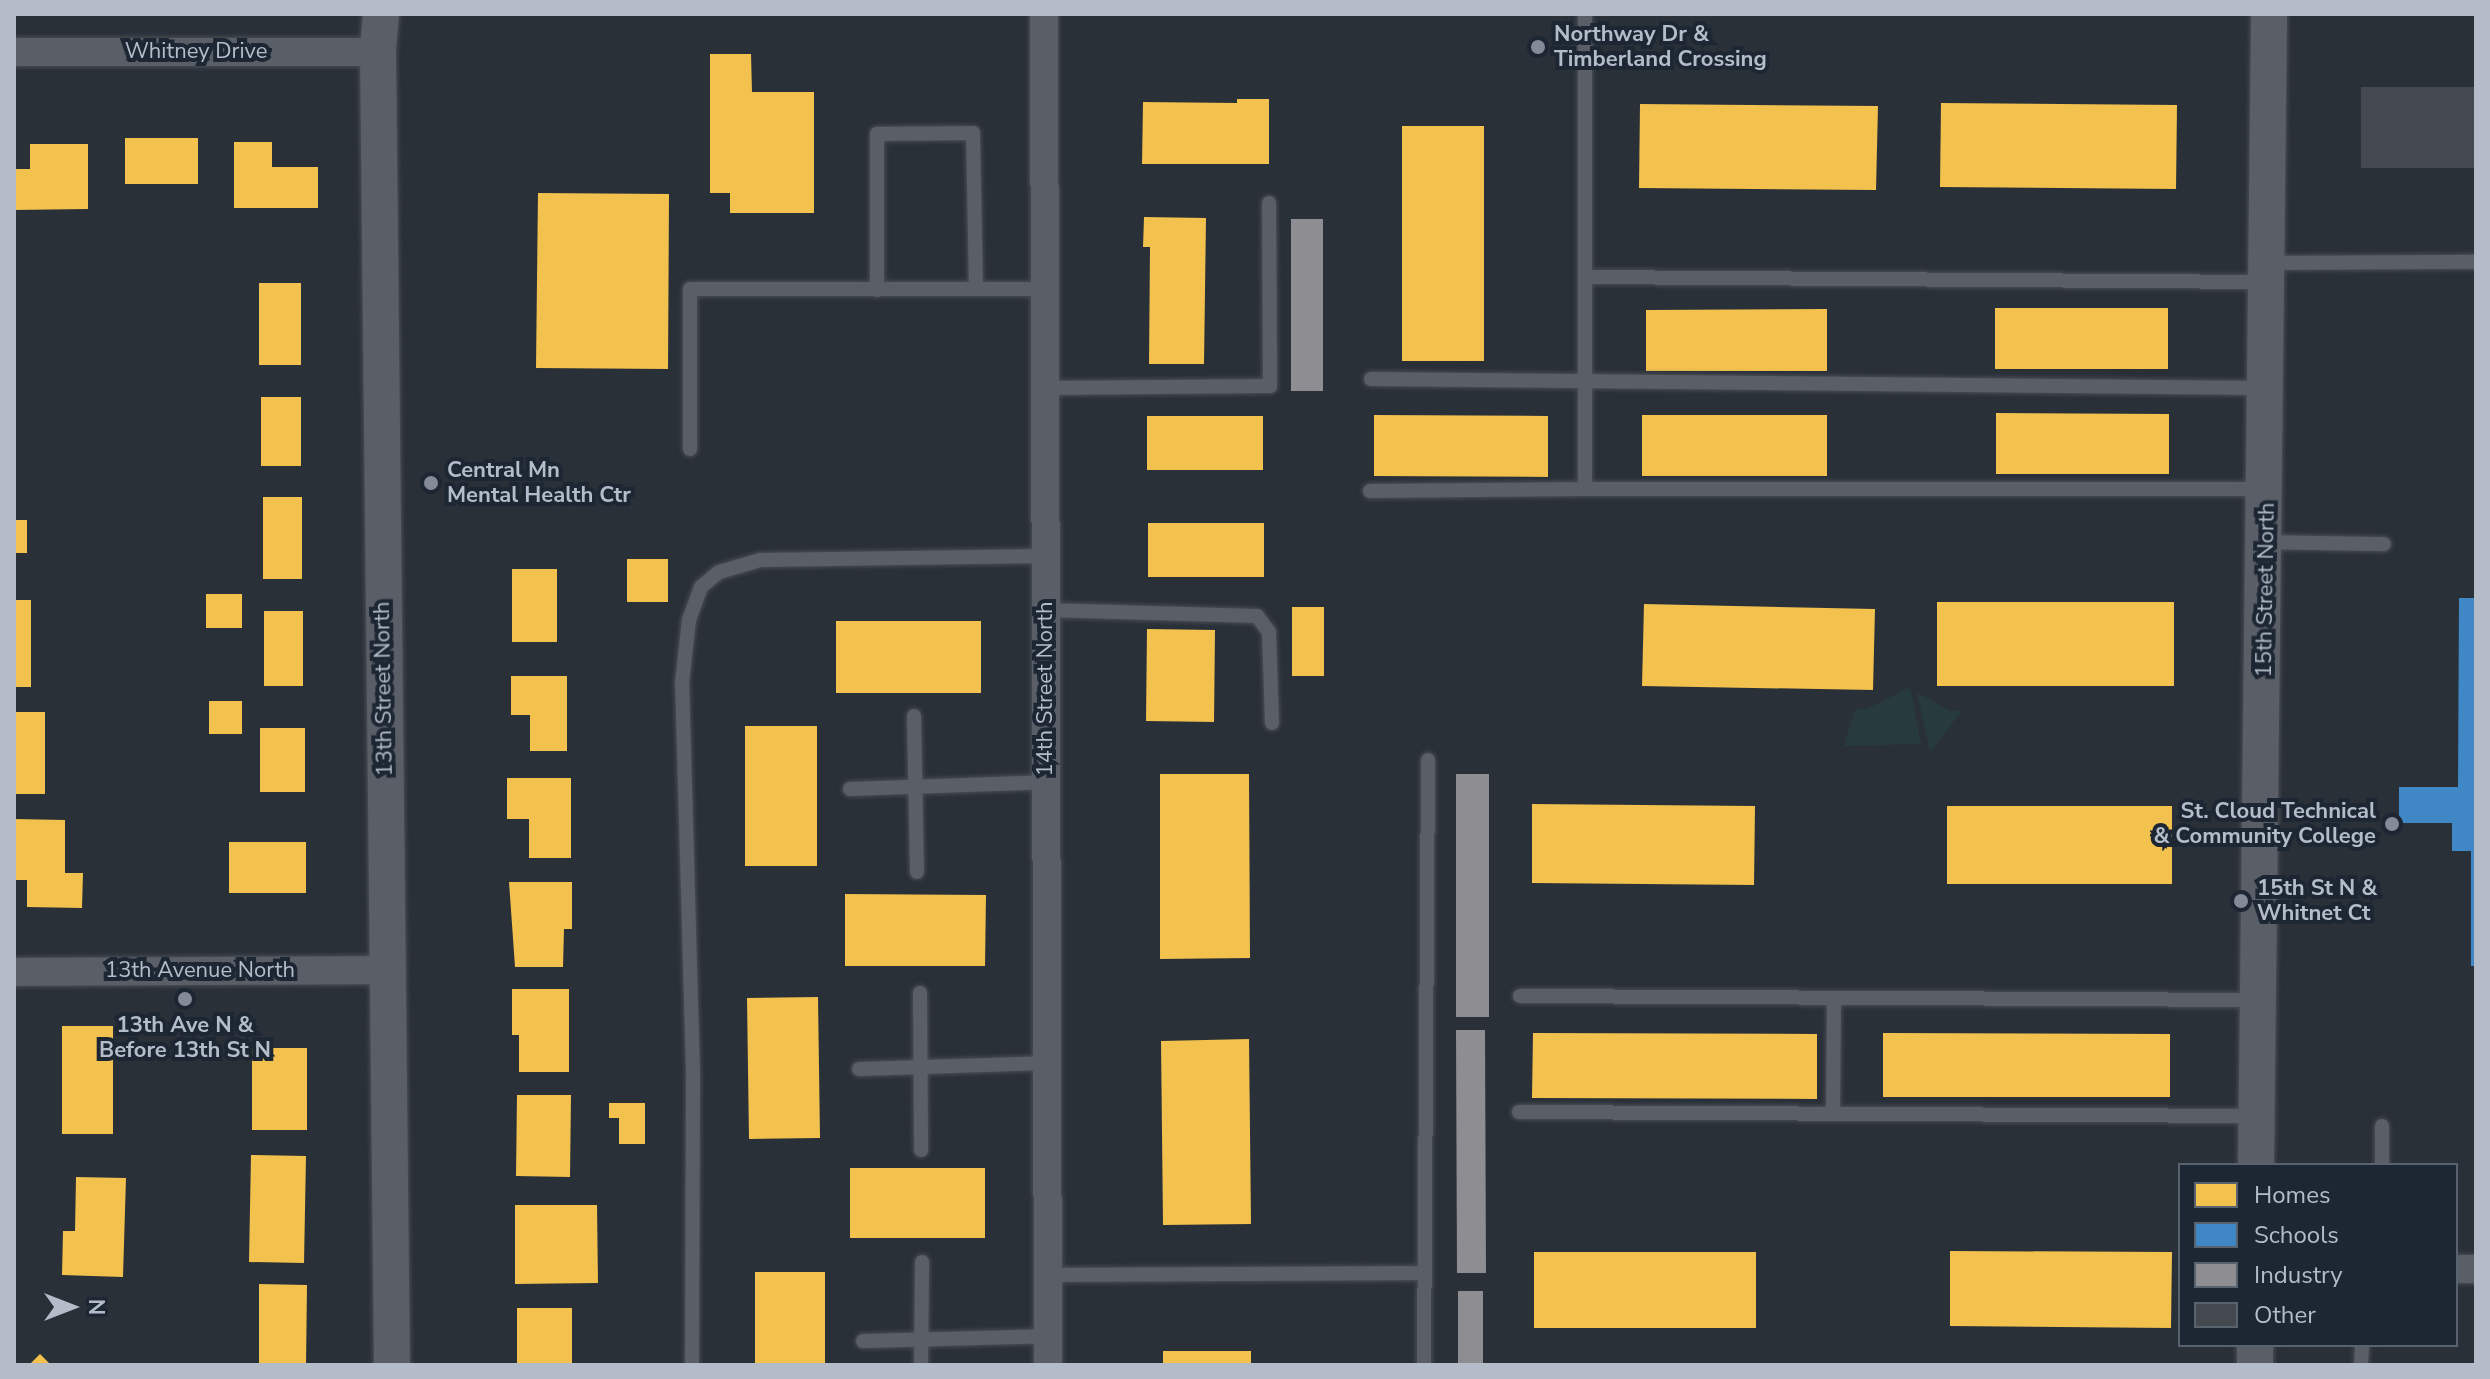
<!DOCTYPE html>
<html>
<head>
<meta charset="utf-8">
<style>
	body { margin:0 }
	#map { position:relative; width:2490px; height:1379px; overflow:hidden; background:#2a3038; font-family:"Nunito Sans",sans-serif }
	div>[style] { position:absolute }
	.green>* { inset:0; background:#273a3e }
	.homes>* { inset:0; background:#f2c14e }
	.schools>* { inset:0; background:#3f88c5 }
	.industry>* { inset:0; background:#8d8d92 }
	.building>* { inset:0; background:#444950 }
	.roads { filter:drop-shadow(0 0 2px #484c53) drop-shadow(0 0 2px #484c53) }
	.service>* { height:14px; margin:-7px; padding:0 7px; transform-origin:7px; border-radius:7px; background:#5a5e66 }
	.minor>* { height:28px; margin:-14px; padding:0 14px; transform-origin:14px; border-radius:14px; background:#5a5e66 }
	.tertiary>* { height:36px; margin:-18px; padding:0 18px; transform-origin:18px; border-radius:18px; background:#5a5e66 }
	.dots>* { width:22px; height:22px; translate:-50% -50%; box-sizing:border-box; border:4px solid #1d2633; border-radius:50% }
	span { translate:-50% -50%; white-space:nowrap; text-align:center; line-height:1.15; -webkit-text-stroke:8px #1d2633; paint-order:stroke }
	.poi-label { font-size:22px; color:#b4bcc9; font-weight:700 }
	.left { translate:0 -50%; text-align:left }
	.right { translate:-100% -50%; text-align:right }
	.street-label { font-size:22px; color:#b4bcc9 }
	.frame { position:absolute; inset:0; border:16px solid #b4bcc9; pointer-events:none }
	.legend { position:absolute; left:2178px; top:1163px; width:280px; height:184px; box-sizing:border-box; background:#1d2633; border:2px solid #59626f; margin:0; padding:10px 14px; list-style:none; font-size:24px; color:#b4bcc9 }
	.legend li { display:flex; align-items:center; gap:16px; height:40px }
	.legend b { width:40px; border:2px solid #59626f }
	.north { position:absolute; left:32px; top:1267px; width:80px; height:80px; -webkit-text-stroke:6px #1d2633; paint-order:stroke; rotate:90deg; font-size:22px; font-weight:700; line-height:32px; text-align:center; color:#b4bcc9 }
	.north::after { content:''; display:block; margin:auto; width:28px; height:36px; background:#b4bcc9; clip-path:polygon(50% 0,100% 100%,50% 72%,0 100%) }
</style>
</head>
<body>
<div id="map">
	<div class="green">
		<i style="clip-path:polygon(1910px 687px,1921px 744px,1844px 746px,1855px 709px,1867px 709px)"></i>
		<i style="clip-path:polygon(1917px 692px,1950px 711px,1962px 711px,1930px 752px)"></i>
	</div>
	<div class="homes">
		<i style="clip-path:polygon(710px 54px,751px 54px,752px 92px,814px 92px,814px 213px,730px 213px,730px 193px,710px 193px)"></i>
		<i style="clip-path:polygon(1237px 99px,1269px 99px,1269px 164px,1142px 164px,1143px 102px,1237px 103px)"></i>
		<i style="clip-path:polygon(1941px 103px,2177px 105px,2176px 189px,1940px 187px)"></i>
		<i style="clip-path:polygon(1640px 104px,1878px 106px,1876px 190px,1639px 188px)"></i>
		<i style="clip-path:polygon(1402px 126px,1484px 126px,1484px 361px,1402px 361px)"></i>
		<i style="clip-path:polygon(125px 138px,198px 138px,198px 184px,125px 184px)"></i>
		<i style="clip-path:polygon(234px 142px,272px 142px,272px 167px,318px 167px,318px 208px,234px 208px)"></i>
		<i style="clip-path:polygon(30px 144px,88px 144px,88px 209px,14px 210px,14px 169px,30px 169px)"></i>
		<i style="clip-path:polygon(538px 193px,669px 194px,668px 369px,536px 368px)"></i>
		<i style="clip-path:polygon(1144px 217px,1206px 218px,1204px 364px,1149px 364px,1150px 247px,1143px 247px)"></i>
		<i style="clip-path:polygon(259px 283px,301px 283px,301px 365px,259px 365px)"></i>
		<i style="clip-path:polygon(1995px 308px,2168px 308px,2168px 369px,1995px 369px)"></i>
		<i style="clip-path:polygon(1827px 309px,1827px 371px,1646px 371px,1646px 310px)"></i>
		<i style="clip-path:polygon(261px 397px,301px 397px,301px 466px,261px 466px)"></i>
		<i style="clip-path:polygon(1996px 413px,2169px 414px,2169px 474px,1996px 474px)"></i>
		<i style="clip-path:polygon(1374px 415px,1548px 416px,1548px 477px,1374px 476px)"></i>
		<i style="clip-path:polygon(1642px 415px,1827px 415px,1827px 476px,1642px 476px)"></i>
		<i style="clip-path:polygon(1147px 416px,1263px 416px,1263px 470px,1147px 470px)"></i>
		<i style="clip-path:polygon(263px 497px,302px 497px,302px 579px,263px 579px)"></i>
		<i style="clip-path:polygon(14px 520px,27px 520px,27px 553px,14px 553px)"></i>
		<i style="clip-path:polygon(1148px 523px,1264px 523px,1264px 577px,1148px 577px)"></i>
		<i style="clip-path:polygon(627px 559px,668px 559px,668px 602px,627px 602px)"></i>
		<i style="clip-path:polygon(512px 569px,557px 569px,557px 642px,512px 642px)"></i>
		<i style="clip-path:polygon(206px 594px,242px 594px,242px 628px,206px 628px)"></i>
		<i style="clip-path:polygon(14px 600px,31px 600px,31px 687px,14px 687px)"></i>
		<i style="clip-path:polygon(1937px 602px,2174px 602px,2174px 686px,1937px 686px)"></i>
		<i style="clip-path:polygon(1644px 604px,1875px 609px,1873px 690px,1642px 686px)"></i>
		<i style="clip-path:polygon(1292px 607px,1324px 607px,1324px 676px,1292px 676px)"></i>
		<i style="clip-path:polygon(264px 611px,303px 611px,303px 686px,264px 686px)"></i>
		<i style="clip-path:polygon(836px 621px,981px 621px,981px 693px,836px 693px)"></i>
		<i style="clip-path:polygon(1147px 629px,1215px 630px,1214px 722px,1146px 721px)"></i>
		<i style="clip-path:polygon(511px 676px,567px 676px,567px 751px,530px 751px,530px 715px,511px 715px)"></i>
		<i style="clip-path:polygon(209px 701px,242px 701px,242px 734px,209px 734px)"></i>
		<i style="clip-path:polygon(14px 712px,45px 712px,45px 794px,14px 794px)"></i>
		<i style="clip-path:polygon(745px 726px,817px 726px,817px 866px,745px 866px)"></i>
		<i style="clip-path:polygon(260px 728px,305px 728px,305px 792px,260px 792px)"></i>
		<i style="clip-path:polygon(1160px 774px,1249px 774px,1250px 958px,1160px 959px)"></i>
		<i style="clip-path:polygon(507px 778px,571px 778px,571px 858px,529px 858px,529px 819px,507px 819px)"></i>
		<i style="clip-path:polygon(1532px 804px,1755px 806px,1754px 885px,1532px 883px)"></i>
		<i style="clip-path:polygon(1947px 806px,2172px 806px,2172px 884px,1947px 884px)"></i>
		<i style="clip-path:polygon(14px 819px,65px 820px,65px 873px,83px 873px,82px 908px,27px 907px,27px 880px,14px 880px)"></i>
		<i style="clip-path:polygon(229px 842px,306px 842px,306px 893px,229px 893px)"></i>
		<i style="clip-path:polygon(509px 882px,572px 882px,572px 929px,564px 929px,563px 967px,515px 967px)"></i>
		<i style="clip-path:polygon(845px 894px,986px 895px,985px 966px,845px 966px)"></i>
		<i style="clip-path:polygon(512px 989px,569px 989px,569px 1072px,519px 1072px,519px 1035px,512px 1035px)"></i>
		<i style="clip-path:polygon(818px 997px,820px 1138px,749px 1139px,747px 998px)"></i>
		<i style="clip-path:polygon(62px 1026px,113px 1026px,113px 1134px,62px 1134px)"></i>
		<i style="clip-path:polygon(1533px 1033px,1817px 1034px,1817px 1099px,1532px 1098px)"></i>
		<i style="clip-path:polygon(1883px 1033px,2170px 1034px,2170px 1097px,1883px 1097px)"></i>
		<i style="clip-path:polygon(1249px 1039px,1251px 1224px,1163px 1225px,1161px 1041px)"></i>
		<i style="clip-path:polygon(252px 1048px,307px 1048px,307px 1130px,252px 1130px)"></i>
		<i style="clip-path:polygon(517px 1095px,571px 1095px,570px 1177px,516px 1176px)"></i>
		<i style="clip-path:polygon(609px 1103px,645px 1103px,645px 1144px,619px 1144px,619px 1118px,609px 1118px)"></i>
		<i style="clip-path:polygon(251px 1155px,306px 1156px,304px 1263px,249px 1262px)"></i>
		<i style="clip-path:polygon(850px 1168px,985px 1168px,985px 1238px,850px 1238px)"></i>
		<i style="clip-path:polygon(76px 1177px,126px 1178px,123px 1277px,62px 1275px,63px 1231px,75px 1231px)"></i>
		<i style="clip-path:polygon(515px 1205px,597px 1205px,598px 1283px,515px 1284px)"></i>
		<i style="clip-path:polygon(1950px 1251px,2172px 1252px,2171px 1328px,1950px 1326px)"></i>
		<i style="clip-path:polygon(1534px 1252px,1756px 1252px,1756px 1328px,1534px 1328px)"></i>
		<i style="clip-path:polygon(755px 1272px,825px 1272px,825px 1365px,755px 1365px)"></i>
		<i style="clip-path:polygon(259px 1284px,307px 1285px,306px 1365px,259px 1365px)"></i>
		<i style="clip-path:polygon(517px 1308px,572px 1308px,572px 1365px,517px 1365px)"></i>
		<i style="clip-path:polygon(1163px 1351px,1251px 1351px,1251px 1365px,1163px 1365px)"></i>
		<i style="clip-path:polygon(40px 1354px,51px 1365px,29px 1365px)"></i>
	</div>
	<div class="schools">
		<i style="clip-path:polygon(2459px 598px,2476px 598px,2476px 966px,2471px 966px,2471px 851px,2452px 851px,2452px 823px,2399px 823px,2399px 787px,2458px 787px)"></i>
	</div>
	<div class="industry">
		<i style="clip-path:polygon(1291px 219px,1323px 219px,1323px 391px,1291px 391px)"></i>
		<i style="clip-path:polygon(1456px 774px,1489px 774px,1489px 1017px,1456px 1017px)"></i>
		<i style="clip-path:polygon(1456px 1030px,1485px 1030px,1486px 1273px,1457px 1273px)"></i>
		<i style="clip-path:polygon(1458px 1291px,1483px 1291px,1483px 1365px,1458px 1365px)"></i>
	</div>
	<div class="building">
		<i style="clip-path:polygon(2361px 87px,2476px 87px,2476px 168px,2361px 168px)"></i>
	</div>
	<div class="roads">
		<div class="service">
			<i style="left:1585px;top:14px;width:475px;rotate:90deg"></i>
			<i style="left:1585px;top:489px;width:678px"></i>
			<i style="left:2268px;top:263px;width:208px;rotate:-0.3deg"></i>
			<i style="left:1585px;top:277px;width:680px;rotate:0.42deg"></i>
			<i style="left:877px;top:290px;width:156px;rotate:-90deg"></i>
			<i style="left:877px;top:134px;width:96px;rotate:-0.6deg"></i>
			<i style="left:973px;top:133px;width:156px;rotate:88.9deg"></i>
			<i style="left:1371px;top:379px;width:892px;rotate:0.58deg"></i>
			<i style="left:1045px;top:388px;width:225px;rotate:-0.5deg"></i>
			<i style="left:1270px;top:386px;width:183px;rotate:-90.3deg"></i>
			<i style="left:690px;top:449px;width:160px;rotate:-90deg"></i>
			<i style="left:690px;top:289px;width:355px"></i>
			<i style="left:1370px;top:491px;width:215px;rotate:-0.5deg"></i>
			<i style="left:2266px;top:542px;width:118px;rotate:1deg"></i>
			<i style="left:1046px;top:610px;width:211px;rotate:1.6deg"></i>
			<i style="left:1257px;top:616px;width:20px;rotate:53deg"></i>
			<i style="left:1269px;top:632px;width:91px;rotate:88.1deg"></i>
			<i style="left:914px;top:716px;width:156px;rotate:88.9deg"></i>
			<i style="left:850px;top:789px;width:196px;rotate:-2deg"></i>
			<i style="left:920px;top:993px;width:157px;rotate:89.6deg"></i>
			<i style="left:1520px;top:996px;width:739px;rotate:0.31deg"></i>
			<i style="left:859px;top:1069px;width:188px;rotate:-1.8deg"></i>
			<i style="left:1519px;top:1112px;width:738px;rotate:0.31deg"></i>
			<i style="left:1833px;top:1114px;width:115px;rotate:-89.5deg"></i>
			<i style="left:2382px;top:1126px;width:39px;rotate:90deg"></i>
			<i style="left:1048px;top:1275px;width:377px;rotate:-0.3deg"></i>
			<i style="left:863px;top:1341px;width:185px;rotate:-1.5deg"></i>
			<i style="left:692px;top:1365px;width:293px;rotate:-89.8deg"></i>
			<i style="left:693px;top:1072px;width:389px;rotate:-91.6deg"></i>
			<i style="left:682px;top:683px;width:63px;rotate:-83.7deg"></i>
			<i style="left:689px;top:620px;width:35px;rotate:-70deg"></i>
			<i style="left:701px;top:587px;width:23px;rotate:-40deg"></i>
			<i style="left:719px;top:572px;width:43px;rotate:-16.3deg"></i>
			<i style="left:760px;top:560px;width:286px;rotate:-0.8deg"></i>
			<i style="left:921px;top:1365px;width:103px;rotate:-89.4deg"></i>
			<i style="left:1424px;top:1365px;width:605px;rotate:-89.62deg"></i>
			<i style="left:2361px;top:1365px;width:20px;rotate:-87deg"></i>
		</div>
		<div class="minor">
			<i style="left:1044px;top:14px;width:1351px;rotate:89.83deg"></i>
			<i style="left:14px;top:52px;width:364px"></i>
			<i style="left:14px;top:972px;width:373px;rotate:-0.3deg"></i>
			<i style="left:2456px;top:1269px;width:20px"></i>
		</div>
		<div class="tertiary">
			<i style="left:381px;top:14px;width:38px;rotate:95deg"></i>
			<i style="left:378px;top:52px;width:1313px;rotate:89.39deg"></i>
			<i style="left:2256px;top:1165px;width:1151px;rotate:-89.35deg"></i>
			<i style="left:2255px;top:1345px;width:20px;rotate:90deg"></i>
		</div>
	</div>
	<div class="dots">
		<i style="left:1538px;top:47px;background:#848b96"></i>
		<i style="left:431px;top:483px;background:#848b96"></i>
		<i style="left:2392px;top:824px;background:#848b96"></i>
		<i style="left:2241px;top:901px;background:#848b96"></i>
		<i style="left:185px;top:999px;background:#848b96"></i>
	</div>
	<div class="poi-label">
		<span class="left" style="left:1554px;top:47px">Northway Dr &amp;<br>Timberland Crossing</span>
		<span class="left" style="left:447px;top:483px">Central Mn<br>Mental Health Ctr</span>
		<span class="right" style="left:2376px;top:824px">St. Cloud Technical<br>&amp; Community College</span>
		<span class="left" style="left:2257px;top:901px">15th St N &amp;<br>Whitnet Ct</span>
		<span style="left:185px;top:1038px">13th Ave N &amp;<br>Before 13th St N</span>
	</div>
	<div class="street-label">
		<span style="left:196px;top:52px">Whitney Drive</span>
		<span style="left:2266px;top:590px;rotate:-89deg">15th Street North</span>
		<span style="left:384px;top:689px;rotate:-91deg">13th Street North</span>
		<span style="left:1046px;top:689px;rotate:-90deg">14th Street North</span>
		<span style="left:200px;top:971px">13th Avenue North</span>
	</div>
	<div class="frame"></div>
	<ul class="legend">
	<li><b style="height:22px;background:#f2c14e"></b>Homes</li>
	<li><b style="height:22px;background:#3f88c5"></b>Schools</li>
	<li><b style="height:22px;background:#8d8d92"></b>Industry</li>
	<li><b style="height:22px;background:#444950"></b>Other</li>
	</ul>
	<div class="north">N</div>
</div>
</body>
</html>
